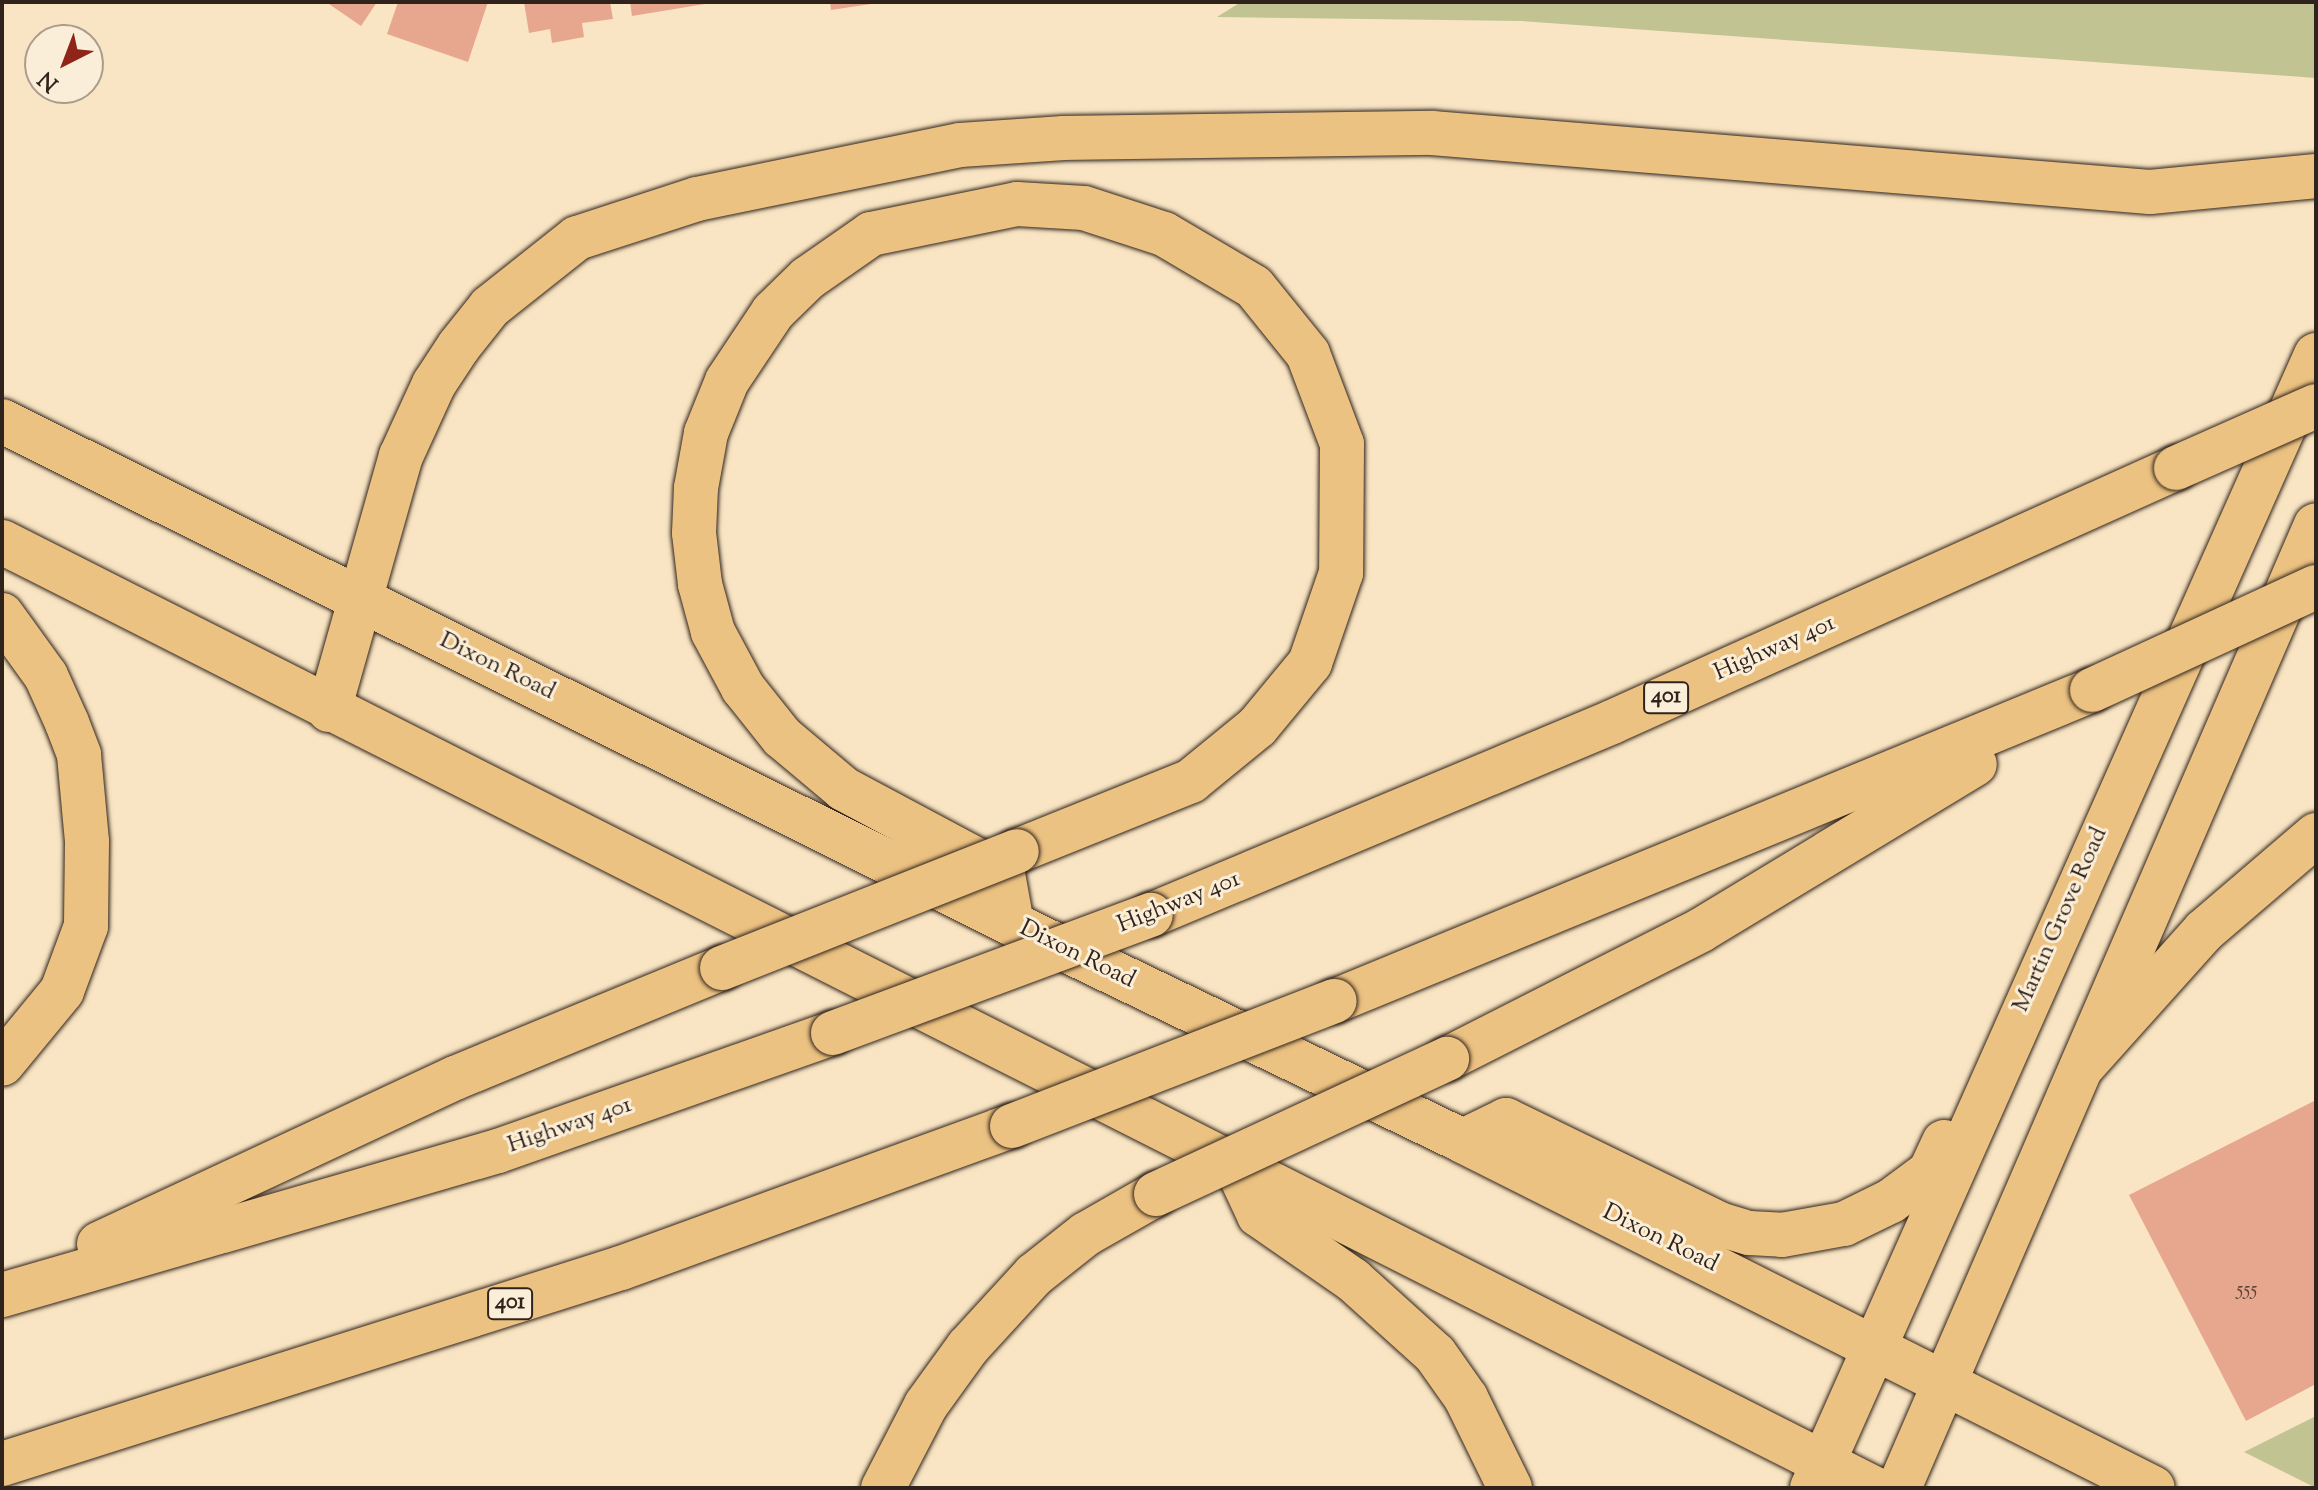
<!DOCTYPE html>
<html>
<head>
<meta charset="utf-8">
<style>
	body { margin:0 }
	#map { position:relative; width:2318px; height:1490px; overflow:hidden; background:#f9e5c3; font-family:"Sorts Mill Goudy",serif }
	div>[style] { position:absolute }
	.green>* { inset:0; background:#c1c392 }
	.building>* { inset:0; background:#e7a78f }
	.roads { filter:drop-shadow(0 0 2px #30231b) drop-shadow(0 0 2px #30231b) }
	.major>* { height:44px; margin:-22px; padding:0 22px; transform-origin:22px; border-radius:22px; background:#ecc282 }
	.highway>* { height:44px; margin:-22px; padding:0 22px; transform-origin:22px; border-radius:22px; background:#ecc282 }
	.bridges { filter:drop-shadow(0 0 2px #30231b) drop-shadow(0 0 2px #30231b) }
	.highway-bridge>* { height:44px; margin:-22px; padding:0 22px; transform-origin:22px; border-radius:22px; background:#ecc282 }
	span { translate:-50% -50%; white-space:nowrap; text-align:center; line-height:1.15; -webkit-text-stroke:6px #fbeed8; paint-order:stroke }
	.number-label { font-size:20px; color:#5e4438 }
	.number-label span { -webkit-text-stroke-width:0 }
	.shield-label span { padding:2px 6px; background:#fbeed8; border:2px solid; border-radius:6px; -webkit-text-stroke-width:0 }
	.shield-label { font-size:22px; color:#30231b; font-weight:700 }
	.street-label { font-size:24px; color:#30231b }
	.frame { position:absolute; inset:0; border:4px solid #30231b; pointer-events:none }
	.north { position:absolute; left:24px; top:24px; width:80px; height:80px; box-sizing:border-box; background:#fbeed8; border:2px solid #aa9d8c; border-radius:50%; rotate:222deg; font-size:22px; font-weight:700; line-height:32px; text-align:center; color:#30231b }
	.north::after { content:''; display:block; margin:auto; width:28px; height:36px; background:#8f2418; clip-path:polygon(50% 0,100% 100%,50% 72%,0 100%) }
</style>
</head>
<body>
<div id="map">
	<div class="green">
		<i style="clip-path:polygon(1241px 2px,2316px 2px,2316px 78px,1522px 21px,1217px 17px)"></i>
		<i style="clip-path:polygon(2316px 1416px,2316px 1488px,2244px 1452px)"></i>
	</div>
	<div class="building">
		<i style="clip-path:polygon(326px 2px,377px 2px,361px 26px)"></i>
		<i style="clip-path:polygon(398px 2px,488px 2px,468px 62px,387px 34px)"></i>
		<i style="clip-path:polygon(524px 2px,610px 2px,613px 19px,582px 23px,584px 37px,552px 43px,550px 29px,529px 33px)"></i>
		<i style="clip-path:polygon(630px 2px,705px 2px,705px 4px,632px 16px)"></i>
		<i style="clip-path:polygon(830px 2px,871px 2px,871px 4px,831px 10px)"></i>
		<i style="clip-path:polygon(2316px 1100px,2316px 1384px,2246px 1421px,2129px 1195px)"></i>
	</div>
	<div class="roads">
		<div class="major">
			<i style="left:2px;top:421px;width:1128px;rotate:26.47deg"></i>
			<i style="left:1012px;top:924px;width:500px;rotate:25.69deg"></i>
			<i style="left:1463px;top:1141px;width:772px;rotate:26.7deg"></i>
			<i style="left:2px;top:542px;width:2097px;rotate:26.82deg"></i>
			<i style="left:1463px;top:1141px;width:48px;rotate:-26deg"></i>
			<i style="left:1506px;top:1120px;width:237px;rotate:26deg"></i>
			<i style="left:1719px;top:1224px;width:31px;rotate:17deg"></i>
			<i style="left:1749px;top:1233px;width:33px;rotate:3deg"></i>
			<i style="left:1782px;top:1235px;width:63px;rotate:-10.1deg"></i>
			<i style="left:1844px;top:1224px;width:52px;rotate:-26.1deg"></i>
			<i style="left:1891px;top:1201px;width:49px;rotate:-36.6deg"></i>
			<i style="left:1930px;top:1172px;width:33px;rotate:-65deg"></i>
			<i style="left:1812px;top:1488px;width:1240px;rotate:-66.02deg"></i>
			<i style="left:1899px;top:1488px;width:1049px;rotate:-66.59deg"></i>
		</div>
		<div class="highway">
			<i style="left:2px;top:615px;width:75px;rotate:54.2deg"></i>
			<i style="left:46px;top:676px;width:51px;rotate:65.9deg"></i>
			<i style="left:67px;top:723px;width:34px;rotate:69deg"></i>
			<i style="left:79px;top:755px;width:87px;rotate:84.7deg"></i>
			<i style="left:87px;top:842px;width:84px;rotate:90.7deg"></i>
			<i style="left:86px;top:926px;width:69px;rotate:110.3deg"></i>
			<i style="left:62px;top:991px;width:94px;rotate:129.4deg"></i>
			<i style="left:329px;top:710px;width:264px;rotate:-74.2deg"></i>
			<i style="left:401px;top:456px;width:79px;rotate:-65.4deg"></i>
			<i style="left:434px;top:384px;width:45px;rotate:-56.7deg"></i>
			<i style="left:459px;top:346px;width:50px;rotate:-51.5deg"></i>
			<i style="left:490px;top:307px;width:111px;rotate:-38.4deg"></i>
			<i style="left:577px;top:238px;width:126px;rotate:-18deg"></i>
			<i style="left:697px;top:199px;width:268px;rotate:-11.6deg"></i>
			<i style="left:960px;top:145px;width:104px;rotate:-3.9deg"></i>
			<i style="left:1064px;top:138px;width:368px;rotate:-0.8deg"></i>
			<i style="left:1432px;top:133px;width:720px;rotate:4.7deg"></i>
			<i style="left:2150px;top:192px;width:167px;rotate:-5.5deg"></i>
			<i style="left:1151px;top:915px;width:500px;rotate:-22.7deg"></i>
			<i style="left:1612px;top:722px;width:619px;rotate:-24.24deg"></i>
			<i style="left:1012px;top:924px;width:51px;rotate:-100.2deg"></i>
			<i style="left:1003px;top:874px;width:180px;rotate:-151.9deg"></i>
			<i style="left:844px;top:789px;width:81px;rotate:-140deg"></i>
			<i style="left:782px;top:737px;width:63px;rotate:-128.5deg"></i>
			<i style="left:743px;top:688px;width:64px;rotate:-118.2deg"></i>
			<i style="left:713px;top:632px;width:50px;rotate:-105.2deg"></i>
			<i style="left:700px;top:584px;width:51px;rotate:-96.7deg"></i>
			<i style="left:694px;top:533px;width:45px;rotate:-87.5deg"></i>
			<i style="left:696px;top:488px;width:56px;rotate:-79.7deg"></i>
			<i style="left:706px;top:433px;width:56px;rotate:-68deg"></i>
			<i style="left:727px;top:381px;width:83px;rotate:-56.3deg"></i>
			<i style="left:773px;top:312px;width:49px;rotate:-44.2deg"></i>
			<i style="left:808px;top:278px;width:77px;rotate:-34.9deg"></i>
			<i style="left:871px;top:234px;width:149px;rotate:-11.6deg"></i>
			<i style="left:1017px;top:204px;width:67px;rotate:3.4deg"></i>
			<i style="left:1084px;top:208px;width:84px;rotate:18deg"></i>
			<i style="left:1164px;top:234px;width:104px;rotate:30.5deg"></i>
			<i style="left:1254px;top:287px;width:86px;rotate:51.1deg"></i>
			<i style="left:1308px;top:354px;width:96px;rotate:69.3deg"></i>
			<i style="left:1342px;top:444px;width:129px;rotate:90.4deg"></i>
			<i style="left:1341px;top:573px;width:95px;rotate:109deg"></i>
			<i style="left:1310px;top:663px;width:83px;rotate:129.6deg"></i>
			<i style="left:1257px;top:727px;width:85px;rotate:140.7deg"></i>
			<i style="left:1191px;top:781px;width:188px;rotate:158.1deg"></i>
			<i style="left:1335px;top:1001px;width:818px;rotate:-22.33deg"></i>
			<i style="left:1447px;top:1059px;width:285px;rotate:-26.9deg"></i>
			<i style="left:1701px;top:930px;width:320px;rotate:-31.2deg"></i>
			<i style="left:2082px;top:1067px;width:183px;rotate:-48.1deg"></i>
			<i style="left:2204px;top:931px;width:148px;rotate:-40.6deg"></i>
			<i style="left:1237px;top:1168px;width:52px;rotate:64.9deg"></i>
			<i style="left:1259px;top:1215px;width:114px;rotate:34.7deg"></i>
			<i style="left:1353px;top:1280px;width:110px;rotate:42.1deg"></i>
			<i style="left:1435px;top:1354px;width:54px;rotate:54.8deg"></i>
			<i style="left:1466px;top:1398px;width:100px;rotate:63.9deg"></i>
			<i style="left:99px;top:1244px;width:393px;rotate:-25deg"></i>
			<i style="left:455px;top:1078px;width:289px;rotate:-22.4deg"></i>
			<i style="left:2px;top:1295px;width:516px;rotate:-16.19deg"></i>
			<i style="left:498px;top:1151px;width:355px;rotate:-19.4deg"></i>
			<i style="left:2px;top:1464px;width:649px;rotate:-17.57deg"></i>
			<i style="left:621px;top:1268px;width:416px;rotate:-20deg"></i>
			<i style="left:883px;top:1488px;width:93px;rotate:-62.6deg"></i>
			<i style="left:926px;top:1405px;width:72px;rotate:-54.1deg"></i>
			<i style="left:968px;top:1347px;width:98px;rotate:-47.5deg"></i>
			<i style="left:1034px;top:1275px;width:66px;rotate:-38.3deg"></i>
			<i style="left:1086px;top:1234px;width:81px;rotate:-29.7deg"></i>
		</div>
	</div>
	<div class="bridges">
		<div class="highway-bridge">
			<i style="left:2176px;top:468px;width:153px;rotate:-23.9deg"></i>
			<i style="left:2092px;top:690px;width:247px;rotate:-24.7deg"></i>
			<i style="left:722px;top:968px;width:317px;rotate:-21.6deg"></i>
			<i style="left:833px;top:1033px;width:339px;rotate:-20.4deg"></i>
			<i style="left:1012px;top:1126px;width:346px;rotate:-21.2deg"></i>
			<i style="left:1156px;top:1194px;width:321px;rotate:-24.9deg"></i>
		</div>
	</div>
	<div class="number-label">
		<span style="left:2247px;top:1290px">555</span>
	</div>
	<div class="shield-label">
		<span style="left:1666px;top:698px">401</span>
		<span style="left:510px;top:1304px">401</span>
	</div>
	<div class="street-label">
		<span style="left:1775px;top:649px;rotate:-24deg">Highway 401</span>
		<span style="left:497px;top:667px;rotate:26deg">Dixon Road</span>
		<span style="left:1179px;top:903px;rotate:-22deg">Highway 401</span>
		<span style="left:2061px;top:920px;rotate:-66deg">Martin Grove Road</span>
		<span style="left:1077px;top:955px;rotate:26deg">Dixon Road</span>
		<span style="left:570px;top:1126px;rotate:-19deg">Highway 401</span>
		<span style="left:1660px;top:1239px;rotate:26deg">Dixon Road</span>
	</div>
	<div class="frame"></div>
	<div class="north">N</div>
</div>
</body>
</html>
